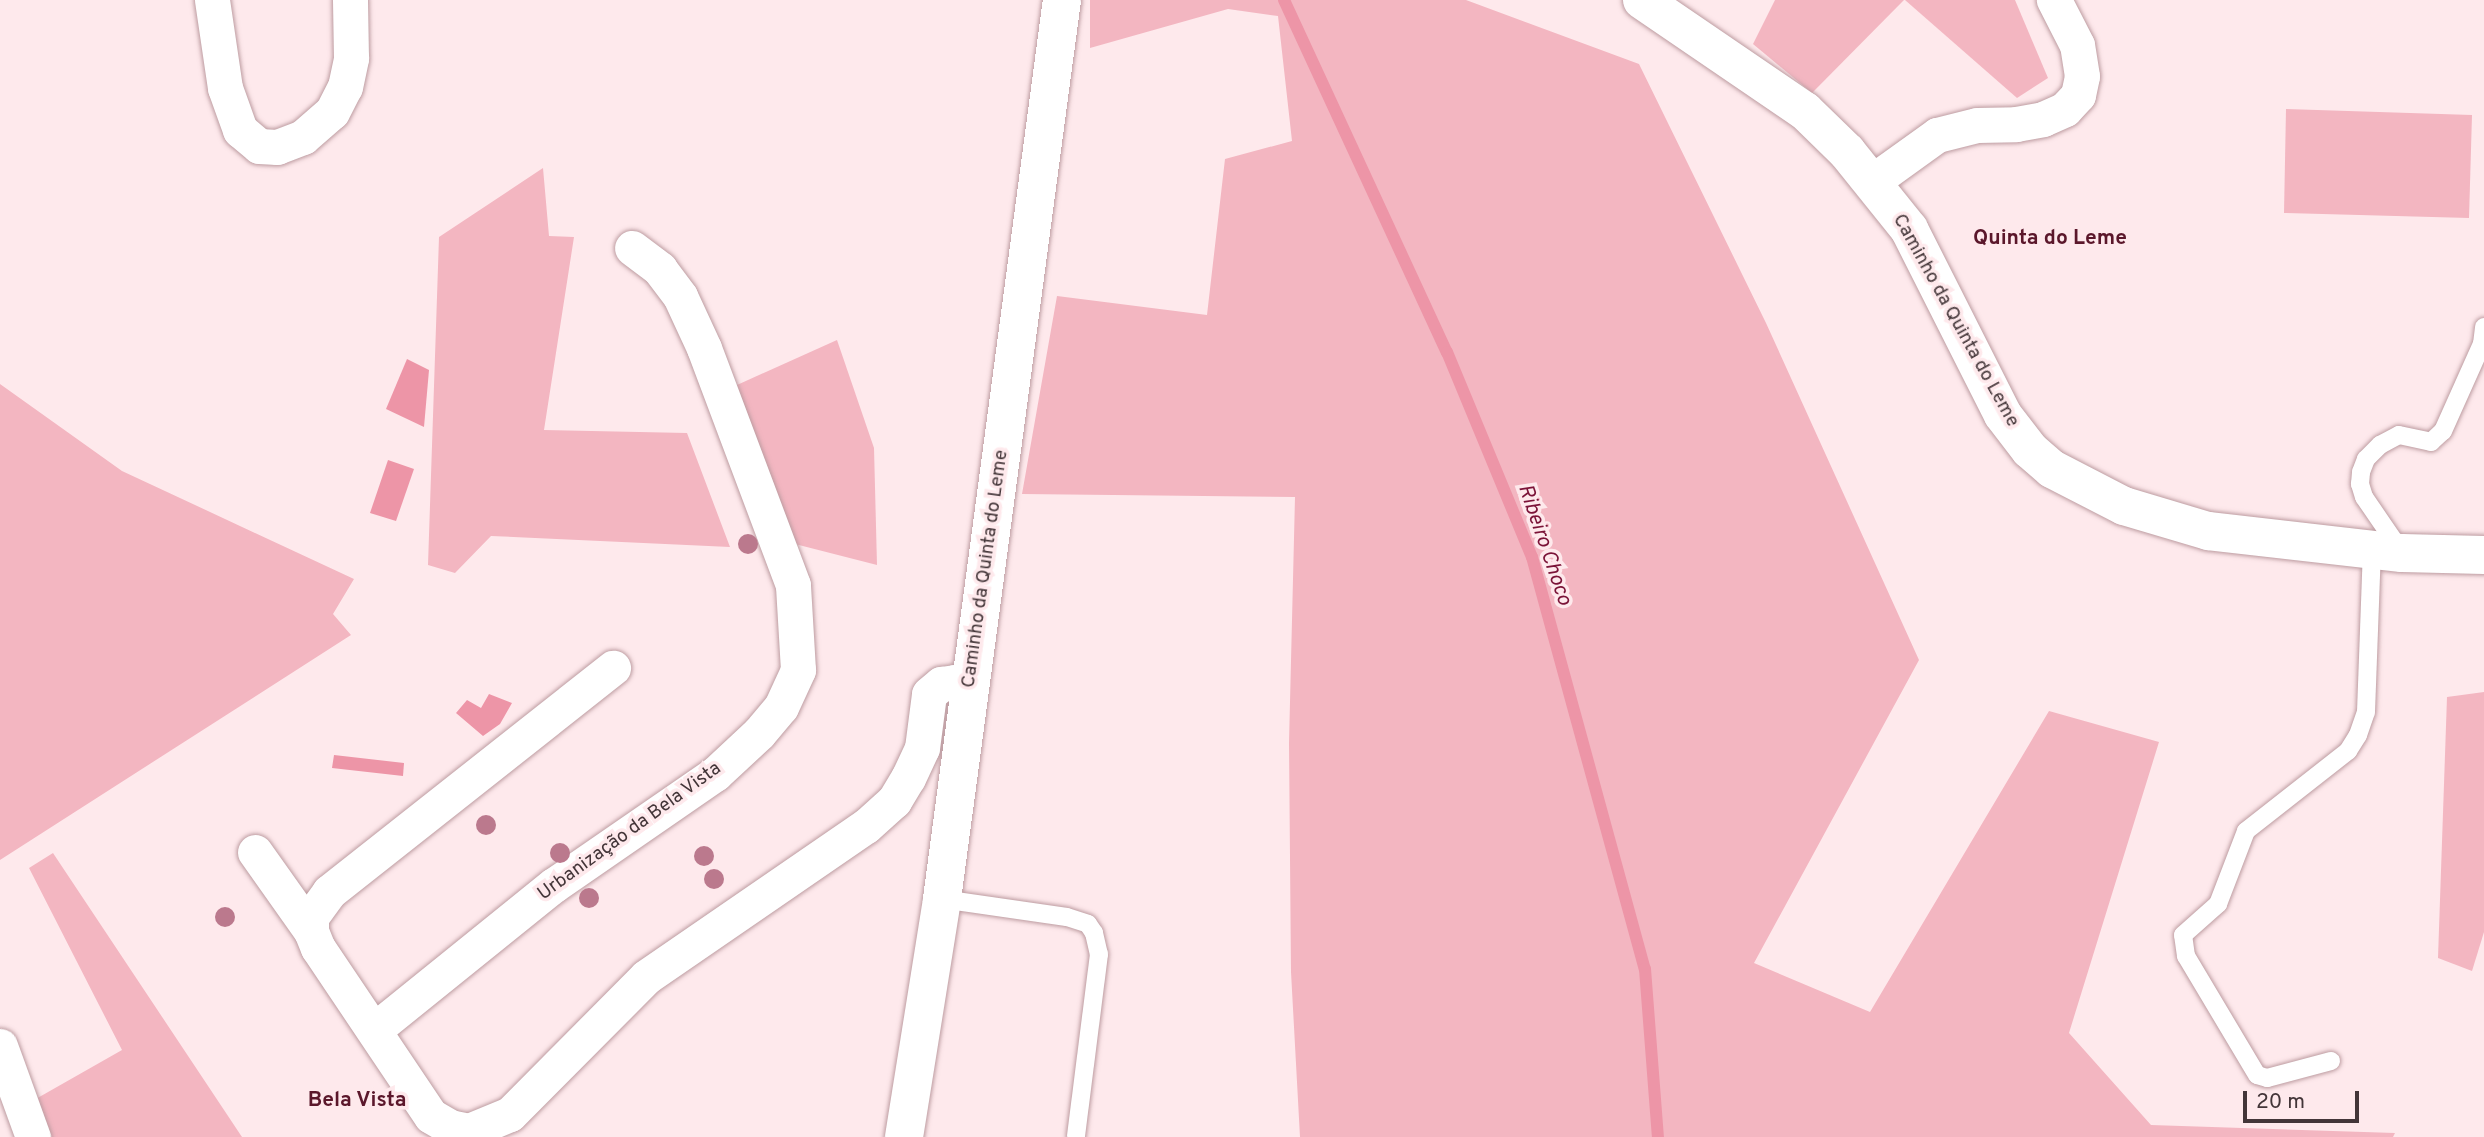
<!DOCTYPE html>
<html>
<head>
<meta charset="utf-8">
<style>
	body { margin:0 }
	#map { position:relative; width:2484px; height:1137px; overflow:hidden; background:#fee9ec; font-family:Overpass,sans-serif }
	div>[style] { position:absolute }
	.green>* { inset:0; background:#f3b6c1 }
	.water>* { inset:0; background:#ed95a7 }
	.stream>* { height:12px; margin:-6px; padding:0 6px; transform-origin:6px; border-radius:6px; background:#ed95a7 }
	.roads { filter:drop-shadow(0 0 2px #bd9ca1) drop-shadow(0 0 2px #bd9ca1) }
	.lane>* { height:18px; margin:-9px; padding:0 9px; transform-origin:9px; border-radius:9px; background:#fff }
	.street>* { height:35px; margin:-17.5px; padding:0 17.5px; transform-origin:17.5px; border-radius:17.5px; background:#fff }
	.secondary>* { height:38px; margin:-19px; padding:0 19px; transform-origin:19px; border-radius:19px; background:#fff }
	.trees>* { width:20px; height:20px; margin:-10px; border-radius:50%; background:#bb798d }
	span { translate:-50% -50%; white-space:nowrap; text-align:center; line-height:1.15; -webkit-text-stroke:7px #fee9ec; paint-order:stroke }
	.street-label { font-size:19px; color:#433538 }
	.neighbourhood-label { font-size:21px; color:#5b172b; font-weight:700 }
	.water-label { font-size:21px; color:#7b1338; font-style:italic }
	.scale { position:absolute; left:2243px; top:1091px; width:116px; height:32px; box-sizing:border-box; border:4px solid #433538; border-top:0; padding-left:9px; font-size:21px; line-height:24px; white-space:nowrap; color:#433538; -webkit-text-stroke:5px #fee9ec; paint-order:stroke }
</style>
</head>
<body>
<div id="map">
	<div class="green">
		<i style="clip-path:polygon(1090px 0,1466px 0,1639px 64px,1766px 323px,1919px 660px,1754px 963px,1870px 1012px,2049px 711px,2159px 742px,2069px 1033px,2151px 1125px,2395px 1133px,2393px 1137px,1300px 1137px,1291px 972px,1289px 743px,1295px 497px,1022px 494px,1057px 296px,1207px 315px,1225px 159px,1292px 141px,1278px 16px,1228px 9px,1090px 48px)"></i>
		<i style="clip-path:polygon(1775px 0,1904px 0,1812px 93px,1753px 44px)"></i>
		<i style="clip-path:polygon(1905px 0,2015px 0,2048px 78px,2017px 98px)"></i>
		<i style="clip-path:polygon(2286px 109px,2472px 115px,2469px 218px,2284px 213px)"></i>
		<i style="clip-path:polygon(543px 168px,549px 236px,574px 237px,544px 430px,687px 433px,730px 547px,491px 536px,455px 573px,428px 565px,439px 237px)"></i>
		<i style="clip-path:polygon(837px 340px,874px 448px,877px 565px,795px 544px,737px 385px)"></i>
		<i style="clip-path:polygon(0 384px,122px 471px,354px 579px,333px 614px,351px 635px,0 860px)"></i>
		<i style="clip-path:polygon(2484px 692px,2484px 932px,2472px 971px,2438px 958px,2447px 697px)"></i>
		<i style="clip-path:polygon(53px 853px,242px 1137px,48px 1137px,34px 1100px,122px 1050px,29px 868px)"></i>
	</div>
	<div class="water">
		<i style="clip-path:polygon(407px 359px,429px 370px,424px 427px,386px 409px)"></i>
		<i style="clip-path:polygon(388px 460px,414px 469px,396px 521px,370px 513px)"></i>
		<i style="clip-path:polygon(489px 694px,512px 703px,500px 724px,483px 736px,456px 713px,467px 700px,481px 708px)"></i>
		<i style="clip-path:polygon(334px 755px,404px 763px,403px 776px,332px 768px)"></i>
	</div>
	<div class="stream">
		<i style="left:1284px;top:0;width:388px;rotate:65.2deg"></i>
		<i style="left:1447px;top:352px;width:222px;rotate:67.5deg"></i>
		<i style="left:1532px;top:557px;width:427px;rotate:74.7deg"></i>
		<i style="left:1645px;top:969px;width:169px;rotate:85.6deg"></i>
	</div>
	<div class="roads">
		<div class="lane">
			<i style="left:2401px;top:551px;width:65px;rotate:-124.4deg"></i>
			<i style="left:2364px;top:497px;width:14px;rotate:-107deg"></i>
			<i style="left:2360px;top:484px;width:12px;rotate:-85deg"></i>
			<i style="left:2361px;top:472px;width:14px;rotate:-69deg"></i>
			<i style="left:2366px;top:459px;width:20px;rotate:-45deg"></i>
			<i style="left:2380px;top:445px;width:21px;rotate:-28deg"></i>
			<i style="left:2399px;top:435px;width:33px;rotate:12deg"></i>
			<i style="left:2431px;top:442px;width:16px;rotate:-43deg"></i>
			<i style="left:2443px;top:431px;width:95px;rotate:-65.9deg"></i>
			<i style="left:2482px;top:344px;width:17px;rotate:-83deg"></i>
			<i style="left:942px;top:899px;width:126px;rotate:8.2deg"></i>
			<i style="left:1067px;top:917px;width:22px;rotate:18deg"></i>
			<i style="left:1088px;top:924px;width:11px;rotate:56deg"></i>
			<i style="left:1094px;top:933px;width:22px;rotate:77deg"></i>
			<i style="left:1099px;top:954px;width:184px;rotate:97.2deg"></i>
			<i style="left:2331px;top:1061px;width:66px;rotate:165.1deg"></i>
			<i style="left:2267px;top:1078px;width:10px;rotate:-163deg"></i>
			<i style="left:2257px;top:1075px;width:139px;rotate:-120.8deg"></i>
			<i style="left:2186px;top:956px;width:21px;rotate:-98deg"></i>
			<i style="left:2183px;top:935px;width:47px;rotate:-41.5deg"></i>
			<i style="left:2218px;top:904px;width:78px;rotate:-69deg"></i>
			<i style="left:2246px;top:831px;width:130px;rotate:-38.1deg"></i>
			<i style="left:2348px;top:751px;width:19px;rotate:-58deg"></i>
			<i style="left:2358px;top:735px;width:24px;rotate:-71deg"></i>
			<i style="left:2366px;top:712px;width:163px;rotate:-87.9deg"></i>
		</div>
		<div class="street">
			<i style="left:212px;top:0;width:89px;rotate:81.6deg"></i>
			<i style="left:225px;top:88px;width:45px;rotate:70.3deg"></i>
			<i style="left:240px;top:130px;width:25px;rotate:40deg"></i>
			<i style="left:259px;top:146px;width:18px;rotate:3deg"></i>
			<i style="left:277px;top:147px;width:28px;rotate:-21deg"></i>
			<i style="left:303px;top:137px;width:38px;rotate:-41deg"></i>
			<i style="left:332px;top:112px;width:28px;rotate:-63deg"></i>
			<i style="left:345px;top:87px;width:30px;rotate:-78deg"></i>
			<i style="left:351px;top:58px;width:58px;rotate:-91deg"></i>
			<i style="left:1873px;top:181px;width:79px;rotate:-35.7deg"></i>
			<i style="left:1937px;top:135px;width:41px;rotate:-14deg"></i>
			<i style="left:1977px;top:125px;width:39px;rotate:-1deg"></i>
			<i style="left:2016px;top:124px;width:27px;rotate:-10deg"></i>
			<i style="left:2043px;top:119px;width:24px;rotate:-24deg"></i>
			<i style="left:2065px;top:109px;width:19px;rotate:-47deg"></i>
			<i style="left:2078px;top:95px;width:19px;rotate:-78deg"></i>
			<i style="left:2082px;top:76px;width:31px;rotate:-99deg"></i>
			<i style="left:2077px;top:45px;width:51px;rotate:-117.1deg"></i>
			<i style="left:255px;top:852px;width:97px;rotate:54.7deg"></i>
			<i style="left:311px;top:931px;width:18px;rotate:68deg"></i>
			<i style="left:318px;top:948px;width:202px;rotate:56.1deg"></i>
			<i style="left:431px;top:1116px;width:22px;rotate:30deg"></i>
			<i style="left:450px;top:1127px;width:19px;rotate:12deg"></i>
			<i style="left:469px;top:1131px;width:44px;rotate:-22.5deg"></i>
			<i style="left:510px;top:1114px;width:193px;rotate:-45.2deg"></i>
			<i style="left:646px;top:977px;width:267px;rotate:-34.5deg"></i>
			<i style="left:866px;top:826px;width:38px;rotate:-42deg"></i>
			<i style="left:894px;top:801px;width:27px;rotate:-59deg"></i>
			<i style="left:908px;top:778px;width:33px;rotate:-65deg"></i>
			<i style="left:922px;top:748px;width:54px;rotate:-82.6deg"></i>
			<i style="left:929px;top:694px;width:16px;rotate:-40deg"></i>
			<i style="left:941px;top:684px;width:14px;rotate:-8deg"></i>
			<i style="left:955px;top:682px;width:16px;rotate:11deg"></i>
			<i style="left:311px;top:931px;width:14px;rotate:-90deg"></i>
			<i style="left:311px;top:917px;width:31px;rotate:-54deg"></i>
			<i style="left:329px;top:892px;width:362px;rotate:-38.3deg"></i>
			<i style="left:374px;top:1030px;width:231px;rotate:-38.9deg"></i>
			<i style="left:554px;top:885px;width:196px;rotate:-34.6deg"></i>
			<i style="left:715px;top:774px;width:60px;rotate:-43deg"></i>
			<i style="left:759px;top:733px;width:34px;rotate:-50deg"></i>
			<i style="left:781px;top:707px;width:41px;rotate:-65.3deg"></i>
			<i style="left:798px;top:670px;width:85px;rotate:-93.4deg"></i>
			<i style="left:793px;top:585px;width:253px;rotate:-110.6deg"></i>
			<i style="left:704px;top:348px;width:57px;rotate:-114.8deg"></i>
			<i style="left:680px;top:296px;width:34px;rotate:-127deg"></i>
			<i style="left:660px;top:269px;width:35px;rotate:-143deg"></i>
			<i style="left:0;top:1046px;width:97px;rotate:70.1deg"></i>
		</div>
		<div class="secondary">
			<i style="left:1642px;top:0;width:197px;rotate:34.3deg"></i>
			<i style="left:1805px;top:111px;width:59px;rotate:44.3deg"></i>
			<i style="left:1847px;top:152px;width:99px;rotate:51.2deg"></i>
			<i style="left:1909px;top:229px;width:208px;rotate:63.2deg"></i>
			<i style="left:2003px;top:415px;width:44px;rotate:52.4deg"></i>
			<i style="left:2030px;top:450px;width:29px;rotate:41deg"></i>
			<i style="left:2052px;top:469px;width:81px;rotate:27.2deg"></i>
			<i style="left:2124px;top:506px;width:88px;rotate:16.6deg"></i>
			<i style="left:2208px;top:531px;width:195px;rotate:6.5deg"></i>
			<i style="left:2402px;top:553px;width:82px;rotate:1.4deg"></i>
			<i style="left:904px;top:1137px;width:241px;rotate:-80.9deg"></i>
			<i style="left:942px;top:899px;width:907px;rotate:-82.4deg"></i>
		</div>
	</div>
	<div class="trees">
		<i style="left:748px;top:544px"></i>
		<i style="left:486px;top:825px"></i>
		<i style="left:560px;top:853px"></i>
		<i style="left:704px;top:856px"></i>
		<i style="left:714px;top:879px"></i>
		<i style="left:589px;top:898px"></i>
		<i style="left:225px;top:917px"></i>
	</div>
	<div class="street-label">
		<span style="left:1955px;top:321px;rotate:61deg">Caminho da Quinta do Leme</span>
		<span style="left:986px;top:569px;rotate:-82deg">Caminho da Quinta do Leme</span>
		<span style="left:630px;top:832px;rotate:-36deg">Urbanização da Bela Vista</span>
	</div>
	<div class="neighbourhood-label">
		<span style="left:2050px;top:239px">Quinta do Leme</span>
		<span style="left:357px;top:1101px">Bela Vista</span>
	</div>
	<div class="water-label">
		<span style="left:1544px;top:545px;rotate:71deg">Ribeiro Choco</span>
	</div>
	<div class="scale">20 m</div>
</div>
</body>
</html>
